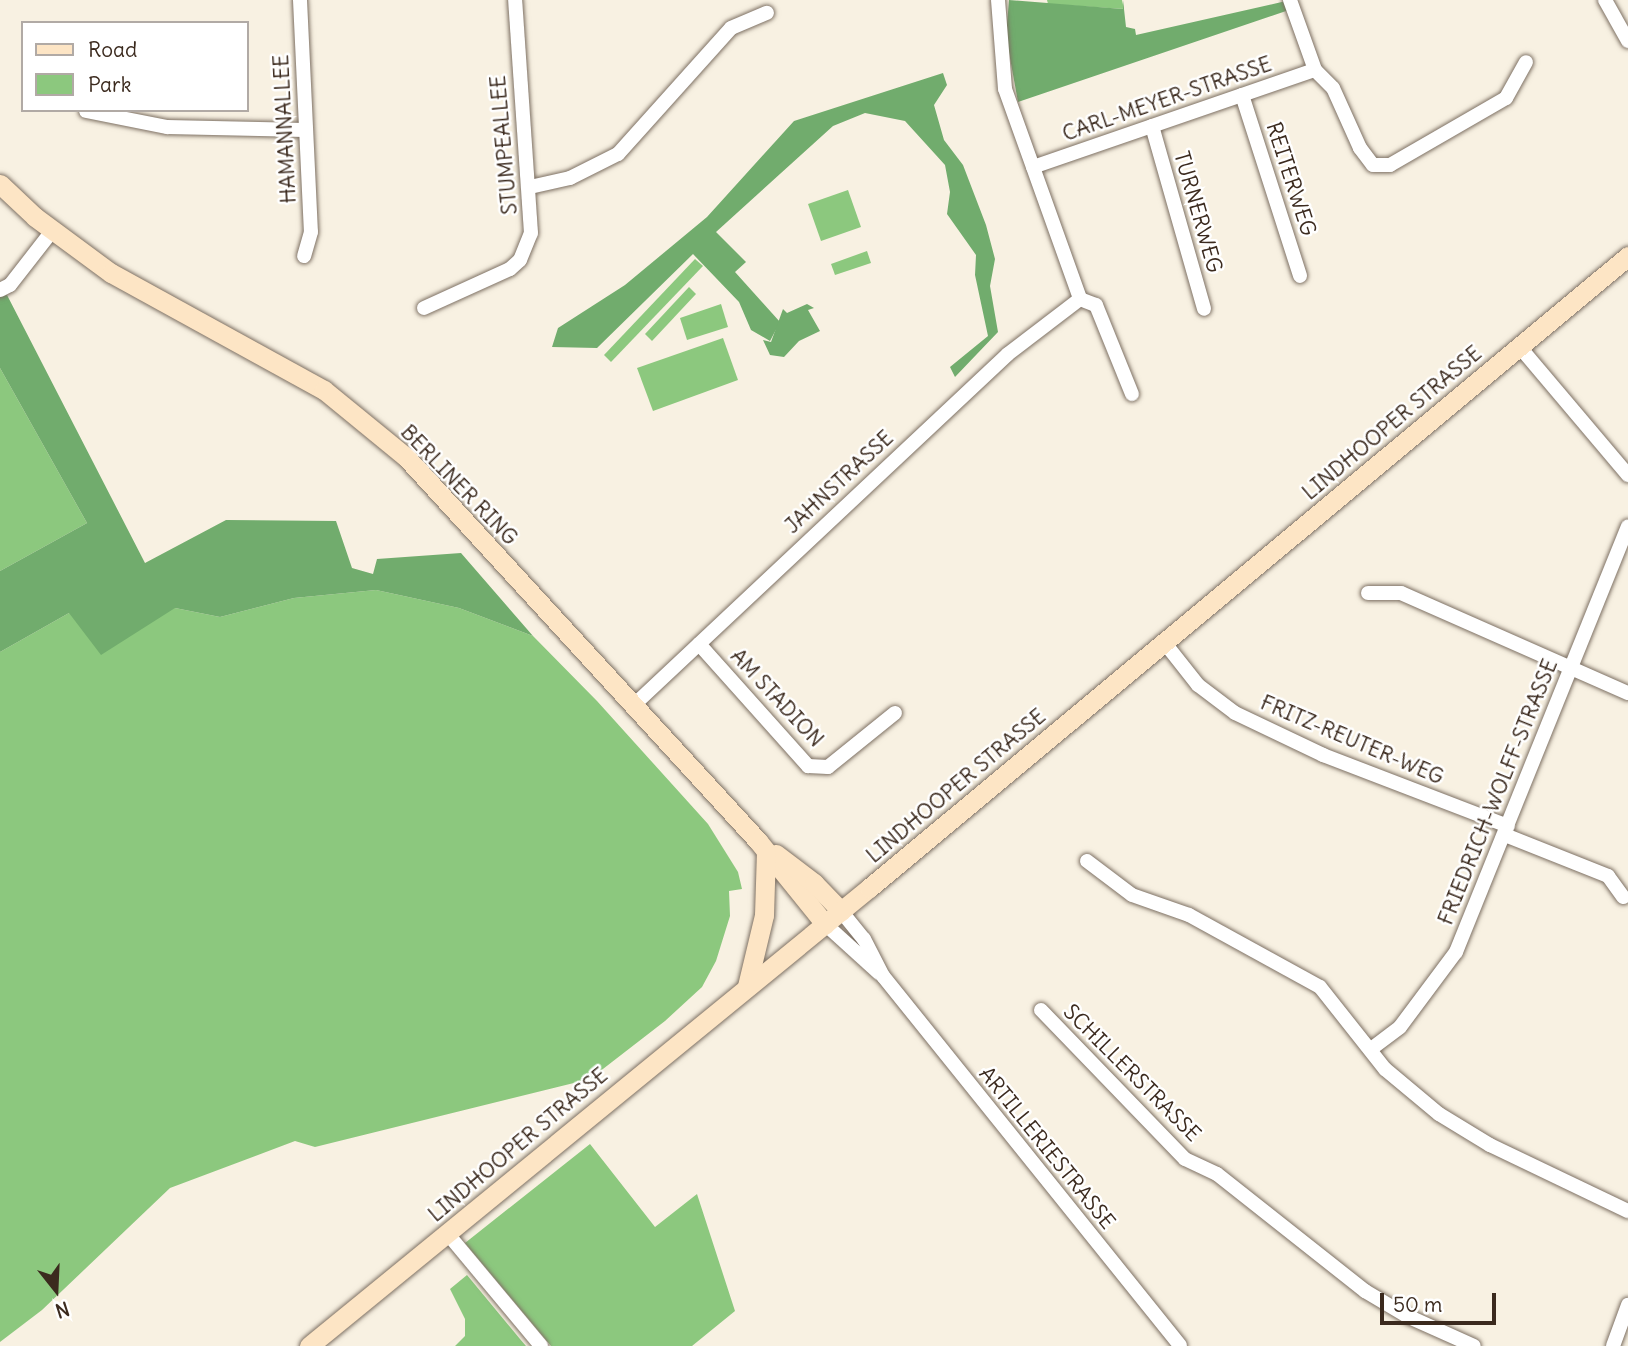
<!DOCTYPE html>
<html>
<head>
<meta charset="utf-8">
<style>
	body { margin:0 }
	#map { position:relative; width:1628px; height:1346px; overflow:hidden; background:#f8f1e2; font-family:Delius,sans-serif }
	div>[style] { position:absolute }
	.green>* { inset:0; background:#8cc87e }
	.forest>* { inset:0; background:#71ac6d }
	.roads { filter:drop-shadow(0 0 2px #7d7063) drop-shadow(0 0 2px #7d7063) }
	.street>* { height:14px; margin:-7px; padding:0 7px; transform-origin:7px; border-radius:7px; background:#fff }
	.secondary>* { height:19px; margin:-9.5px; padding:0 9.5px; transform-origin:9.5px; border-radius:9.5px; background:#fde5c5 }
	span { translate:-50% -50%; white-space:nowrap; text-align:center; line-height:1.15; -webkit-text-stroke:5px #fff; paint-order:stroke }
	.street-label { font-size:21px; color:#3b2a1e }
	.legend { position:absolute; left:21px; top:21px; width:228px; height:91px; box-sizing:border-box; background:#fff; border:2px solid #b1aaa5; margin:0; padding:9px 12px; list-style:none; font-size:21px; color:#3b2a1e }
	.legend li { display:flex; align-items:center; gap:14px; height:35px }
	.legend b { width:35px; border:2px solid #b1aaa5 }
	.north { position:absolute; left:21px; top:1255px; width:70px; height:70px; -webkit-text-stroke:5px #fff; paint-order:stroke; rotate:162deg; font-size:19px; font-weight:700; line-height:28px; text-align:center; color:#3b2a1e }
	.north::after { content:''; display:block; margin:auto; width:24px; height:32px; background:#3b2a1e; clip-path:polygon(50% 0,100% 100%,50% 72%,0 100%) }
	.scale { position:absolute; left:1380px; top:1293px; width:116px; height:32px; box-sizing:border-box; border:4px solid #3b2a1e; border-top:0; padding-left:9px; font-size:21px; line-height:24px; white-space:nowrap; color:#3b2a1e; -webkit-text-stroke:5px #fff; paint-order:stroke }
</style>
</head>
<body>
<div id="map">
	<div class="green">
		<i style="clip-path:polygon(1047px 0,1122px 0,1124px 9px,1048px 4px)"></i>
		<i style="clip-path:polygon(848px 190px,861px 227px,821px 241px,808px 204px)"></i>
		<i style="clip-path:polygon(867px 251px,871px 263px,835px 275px,831px 264px)"></i>
		<i style="clip-path:polygon(695px 259px,703px 266px,611px 362px,604px 355px)"></i>
		<i style="clip-path:polygon(689px 287px,696px 294px,652px 341px,645px 334px)"></i>
		<i style="clip-path:polygon(721px 304px,728px 327px,687px 340px,680px 318px)"></i>
		<i style="clip-path:polygon(723px 338px,738px 380px,653px 411px,637px 368px)"></i>
		<i style="clip-path:polygon(0 368px,87px 523px,0 571px)"></i>
		<i style="clip-path:polygon(376px 590px,459px 608px,533px 636px,597px 701px,708px 824px,738px 872px,742px 889px,729px 891px,730px 916px,716px 961px,702px 987px,665px 1021px,590px 1079px,315px 1147px,295px 1141px,170px 1188px,42px 1310px,0 1342px,0 652px,69px 613px,175px 608px,220px 617px,294px 598px)"></i>
		<i style="clip-path:polygon(590px 1144px,655px 1227px,697px 1194px,735px 1311px,692px 1346px,551px 1346px,465px 1243px)"></i>
		<i style="clip-path:polygon(467px 1275px,520px 1339px,526px 1346px,455px 1346px,465px 1336px,465px 1319px,450px 1289px)"></i>
	</div>
	<div class="forest">
		<i style="clip-path:polygon(1009px 0,1123px 9px,1123px 0,1126px 27px,1135px 29px,1136px 35px,1286px 1px,1289px 10px,1018px 102px,1006px 36px)"></i>
		<i style="clip-path:polygon(943px 73px,947px 85px,934px 105px,944px 140px,963px 165px,986px 225px,995px 259px,990px 286px,998px 332px,955px 377px,950px 367px,988px 336px,975px 275px,976px 255px,947px 214px,950px 192px,945px 165px,905px 121px,865px 113px,833px 126px,716px 232px,746px 262px,735px 272px,780px 322px,770px 341px,751px 330px,739px 302px,693px 254px,597px 348px,552px 347px,558px 328px,625px 285px,707px 217px,794px 121px)"></i>
		<i style="clip-path:polygon(7px 295px,145px 563px,226px 520px,336px 521px,352px 568px,373px 574px,377px 559px,461px 553px,533px 636px,459px 608px,376px 590px,294px 598px,220px 617px,175px 608px,101px 655px,69px 613px,0 652px,0 571px,87px 523px,0 368px,0 297px)"></i>
		<i style="clip-path:polygon(807px 304px,814px 308px,808px 310px,820px 331px,799px 341px,784px 357px,770px 355px,763px 340px,771px 342px,783px 309px,787px 313px)"></i>
	</div>
	<div class="roads">
		<div class="street">
			<i style="left:300px;top:0;width:232px;rotate:87.3deg"></i>
			<i style="left:311px;top:232px;width:25px;rotate:106deg"></i>
			<i style="left:998px;top:0;width:89px;rotate:85.5deg"></i>
			<i style="left:1005px;top:89px;width:223px;rotate:70.3deg"></i>
			<i style="left:1080px;top:299px;width:17px;rotate:21deg"></i>
			<i style="left:1096px;top:305px;width:96px;rotate:68deg"></i>
			<i style="left:1290px;top:0;width:74px;rotate:70.3deg"></i>
			<i style="left:1315px;top:70px;width:25px;rotate:45deg"></i>
			<i style="left:1333px;top:88px;width:66px;rotate:65.8deg"></i>
			<i style="left:1360px;top:148px;width:21px;rotate:53deg"></i>
			<i style="left:1373px;top:165px;width:17px"></i>
			<i style="left:1390px;top:165px;width:134px;rotate:-30deg"></i>
			<i style="left:1506px;top:98px;width:41px;rotate:-60.9deg"></i>
			<i style="left:1605px;top:0;width:47px;rotate:60.7deg"></i>
			<i style="left:1242px;top:95px;width:190px;rotate:72.2deg"></i>
			<i style="left:86px;top:111px;width:83px;rotate:11.2deg"></i>
			<i style="left:167px;top:127px;width:138px;rotate:1.2deg"></i>
			<i style="left:1152px;top:126px;width:190px;rotate:74.1deg"></i>
			<i style="left:1033px;top:167px;width:298px;rotate:-19deg"></i>
			<i style="left:530px;top:187px;width:41px;rotate:-12.7deg"></i>
			<i style="left:570px;top:178px;width:54px;rotate:-26.6deg"></i>
			<i style="left:618px;top:154px;width:169px;rotate:-48.1deg"></i>
			<i style="left:731px;top:28px;width:39px;rotate:-23deg"></i>
			<i style="left:0;top:290px;width:11px;rotate:-27deg"></i>
			<i style="left:10px;top:285px;width:68px;rotate:-52.1deg"></i>
			<i style="left:424px;top:308px;width:94px;rotate:-24.4deg"></i>
			<i style="left:510px;top:269px;width:13px;rotate:-42deg"></i>
			<i style="left:520px;top:260px;width:29px;rotate:-68deg"></i>
			<i style="left:531px;top:233px;width:234px;rotate:-93.9deg"></i>
			<i style="left:1519px;top:346px;width:169px;rotate:49.8deg"></i>
			<i style="left:1368px;top:593px;width:33px"></i>
			<i style="left:1401px;top:593px;width:248px;rotate:23.8deg"></i>
			<i style="left:1164px;top:642px;width:55px;rotate:51.7deg"></i>
			<i style="left:1198px;top:685px;width:46px;rotate:37.1deg"></i>
			<i style="left:1235px;top:713px;width:98px;rotate:25.5deg"></i>
			<i style="left:1323px;top:755px;width:198px;rotate:21deg"></i>
			<i style="left:699px;top:644px;width:164px;rotate:48.2deg"></i>
			<i style="left:808px;top:766px;width:20px;rotate:3deg"></i>
			<i style="left:828px;top:767px;width:86px;rotate:-38.9deg"></i>
			<i style="left:635px;top:704px;width:511px;rotate:-43.18deg"></i>
			<i style="left:1008px;top:354px;width:91px;rotate:-37.4deg"></i>
			<i style="left:1505px;top:835px;width:111px;rotate:21.7deg"></i>
			<i style="left:1608px;top:876px;width:26px;rotate:54deg"></i>
			<i style="left:1087px;top:861px;width:56px;rotate:37.1deg"></i>
			<i style="left:1132px;top:895px;width:60px;rotate:19.3deg"></i>
			<i style="left:1189px;top:915px;width:149px;rotate:28.8deg"></i>
			<i style="left:1320px;top:987px;width:105px;rotate:51.6deg"></i>
			<i style="left:1385px;top:1069px;width:70px;rotate:39.8deg"></i>
			<i style="left:1439px;top:1114px;width:60px;rotate:31.3deg"></i>
			<i style="left:1490px;top:1145px;width:153px;rotate:25.6deg"></i>
			<i style="left:841px;top:911px;width:36px;rotate:51deg"></i>
			<i style="left:864px;top:939px;width:42px;rotate:62.8deg"></i>
			<i style="left:883px;top:976px;width:474px;rotate:51.2deg"></i>
			<i style="left:825px;top:924px;width:73px;rotate:42.2deg"></i>
			<i style="left:1041px;top:1010px;width:207px;rotate:46deg"></i>
			<i style="left:1185px;top:1159px;width:35px;rotate:25deg"></i>
			<i style="left:1217px;top:1174px;width:189px;rotate:38.3deg"></i>
			<i style="left:1365px;top:1291px;width:49px;rotate:30.8deg"></i>
			<i style="left:1407px;top:1316px;width:73px;rotate:24.1deg"></i>
			<i style="left:1371px;top:1049px;width:36px;rotate:-37deg"></i>
			<i style="left:1400px;top:1027px;width:94px;rotate:-53.3deg"></i>
			<i style="left:1456px;top:952px;width:459px;rotate:-68deg"></i>
			<i style="left:447px;top:1233px;width:147px;rotate:50.2deg"></i>
			<i style="left:1613px;top:1346px;width:44px;rotate:-69.9deg"></i>
		</div>
		<div class="secondary">
			<i style="left:0;top:184px;width:48px;rotate:43.3deg"></i>
			<i style="left:35px;top:217px;width:94px;rotate:36.4deg"></i>
			<i style="left:111px;top:273px;width:243px;rotate:28.8deg"></i>
			<i style="left:324px;top:390px;width:106px;rotate:39.3deg"></i>
			<i style="left:406px;top:457px;width:521px;rotate:47.49deg"></i>
			<i style="left:758px;top:841px;width:107px;rotate:51.1deg"></i>
			<i style="left:776px;top:854px;width:48px;rotate:37.3deg"></i>
			<i style="left:814px;top:883px;width:39px;rotate:46deg"></i>
			<i style="left:747px;top:986px;width:73px;rotate:-76.5deg"></i>
			<i style="left:764px;top:915px;width:63px;rotate:-88.2deg"></i>
			<i style="left:309px;top:1346px;width:723px;rotate:-39.28deg"></i>
			<i style="left:869px;top:888px;width:988px;rotate:-39.78deg"></i>
		</div>
	</div>
	<div class="street-label">
		<span style="left:1167px;top:99px;rotate:-19deg">CARL-MEYER-STRASSE</span>
		<span style="left:285px;top:129px;rotate:-93deg">HAMANNALLEE</span>
		<span style="left:504px;top:145px;rotate:-95deg">STUMPEALLEE</span>
		<span style="left:1291px;top:179px;rotate:72deg">REITERWEG</span>
		<span style="left:1198px;top:212px;rotate:74deg">TURNERWEG</span>
		<span style="left:1392px;top:423px;rotate:-40deg">LINDHOOPER STRASSE</span>
		<span style="left:839px;top:482px;rotate:-43deg">JAHNSTRASSE</span>
		<span style="left:459px;top:485px;rotate:46deg">BERLINER RING</span>
		<span style="left:777px;top:698px;rotate:47deg">AM STADION</span>
		<span style="left:1352px;top:740px;rotate:23deg">FRITZ-REUTER-WEG</span>
		<span style="left:956px;top:786px;rotate:-40deg">LINDHOOPER STRASSE</span>
		<span style="left:1498px;top:792px;rotate:-68deg">FRIEDRICH-WOLFF-STRASSE</span>
		<span style="left:1132px;top:1073px;rotate:45deg">SCHILLERSTRASSE</span>
		<span style="left:518px;top:1145px;rotate:-40deg">LINDHOOPER STRASSE</span>
		<span style="left:1047px;top:1148px;rotate:51deg">ARTILLERIESTRASSE</span>
	</div>
	<ul class="legend">
	<li><b style="height:9px;background:#fde5c5"></b>Road</li>
	<li><b style="height:19px;background:#8cc87e"></b>Park</li>
	</ul>
	<div class="north">N</div>
	<div class="scale">50 m</div>
</div>
</body>
</html>
